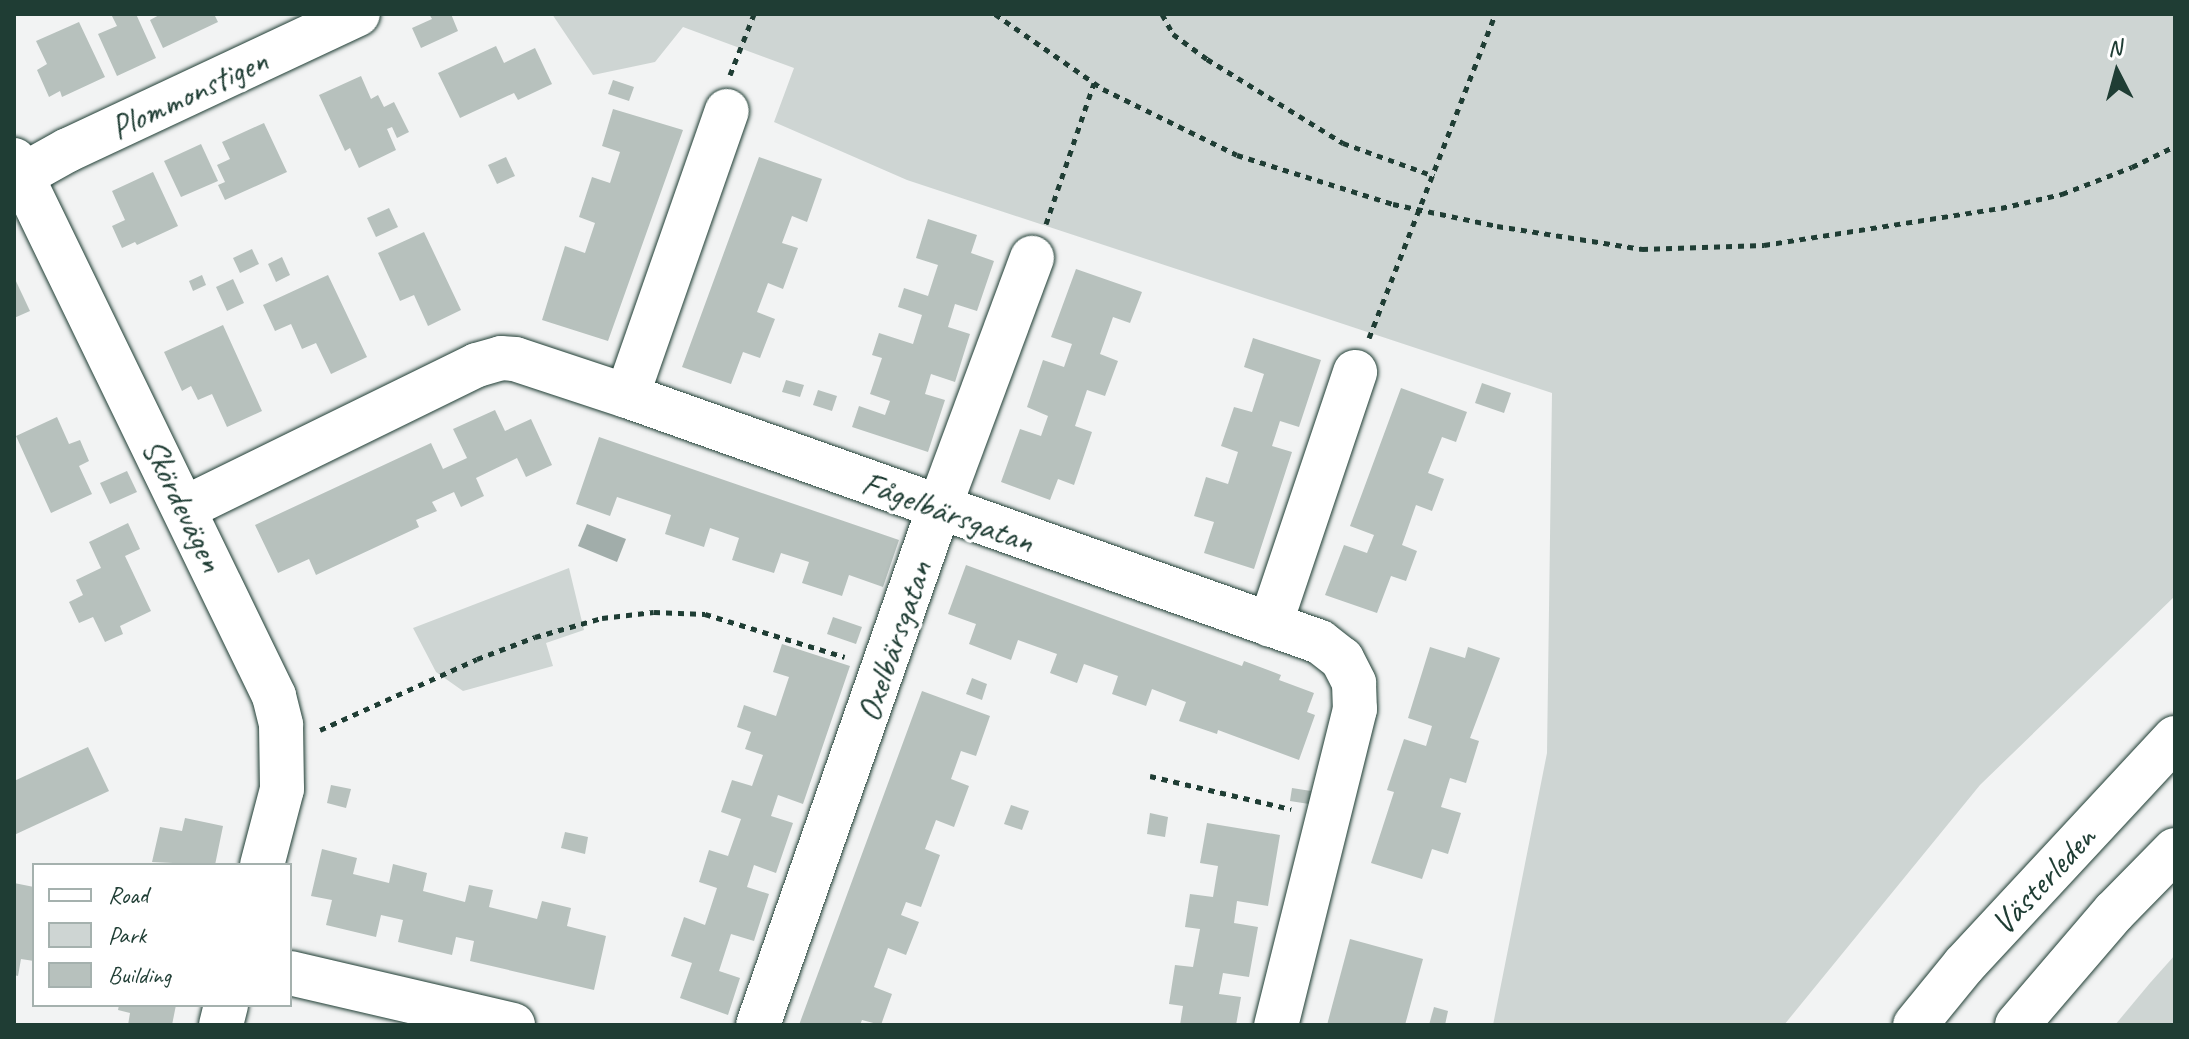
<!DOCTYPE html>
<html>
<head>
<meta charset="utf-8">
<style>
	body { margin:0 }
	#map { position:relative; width:2189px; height:1039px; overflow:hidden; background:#f2f3f3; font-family:Caveat,sans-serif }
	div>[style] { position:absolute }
	.green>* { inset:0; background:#ced5d3 }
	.water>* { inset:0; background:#a1adaa }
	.building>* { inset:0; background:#b7c1bd }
	.path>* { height:5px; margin-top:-2.5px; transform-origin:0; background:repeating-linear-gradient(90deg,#1f3d34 0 6px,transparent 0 12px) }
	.roads { filter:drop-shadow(0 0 2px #1f3d34) drop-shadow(0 0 2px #1f3d34) }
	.minor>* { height:44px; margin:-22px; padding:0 22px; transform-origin:22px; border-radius:22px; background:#fff }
	.highway>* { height:44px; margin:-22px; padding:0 22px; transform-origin:22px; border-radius:22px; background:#fff }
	span { translate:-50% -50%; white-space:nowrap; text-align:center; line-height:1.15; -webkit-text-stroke:7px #fff; paint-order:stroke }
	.street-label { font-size:34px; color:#1f3d34 }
	.frame { position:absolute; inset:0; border:16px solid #1f3d34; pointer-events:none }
	.legend { position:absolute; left:32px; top:863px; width:260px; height:144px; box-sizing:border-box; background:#fff; border:2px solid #a5b1ae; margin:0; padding:10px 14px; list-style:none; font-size:24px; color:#1f3d34 }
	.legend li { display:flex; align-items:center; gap:16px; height:40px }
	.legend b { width:40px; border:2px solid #a5b1ae }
	.north { position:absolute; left:2077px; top:32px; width:80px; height:80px; -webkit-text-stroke:6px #fff; paint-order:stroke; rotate:354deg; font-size:22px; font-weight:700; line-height:32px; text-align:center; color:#1f3d34 }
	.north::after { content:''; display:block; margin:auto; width:28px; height:36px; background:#1f3d34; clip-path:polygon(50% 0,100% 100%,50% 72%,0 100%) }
</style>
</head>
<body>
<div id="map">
	<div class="green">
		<i style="clip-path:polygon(552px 14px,2175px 14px,2175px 596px,1980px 785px,1784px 1025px,1493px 1025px,1547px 753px,1552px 393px,907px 180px,774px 122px,794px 68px,683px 27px,655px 62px,593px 75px)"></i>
		<i style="clip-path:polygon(569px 568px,584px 630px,546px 643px,553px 666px,463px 691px,436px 672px,413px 628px)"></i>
		<i style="clip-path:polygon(2175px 955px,2175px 1025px,2115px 1025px,2150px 983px)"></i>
	</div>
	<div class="water">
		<i style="clip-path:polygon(587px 524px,626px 539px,617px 562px,578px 546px)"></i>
	</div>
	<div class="building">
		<i style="clip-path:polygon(111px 14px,136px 14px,156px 58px,117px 76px,98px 34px,117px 26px)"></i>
		<i style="clip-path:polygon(161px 14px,214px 14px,218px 22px,163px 48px,150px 20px)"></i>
		<i style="clip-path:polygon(429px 14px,451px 14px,458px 31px,421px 48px,412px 28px,432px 19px)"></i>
		<i style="clip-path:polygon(79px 22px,105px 77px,62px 97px,60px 91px,49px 97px,37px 70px,47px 64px,36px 41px)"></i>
		<i style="clip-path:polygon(496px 46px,504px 63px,535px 48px,552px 84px,518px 100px,514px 93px,460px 118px,438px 73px)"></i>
		<i style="clip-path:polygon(361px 76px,371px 99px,378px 95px,384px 107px,394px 102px,409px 132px,397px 138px,392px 127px,387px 129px,396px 150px,359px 168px,350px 148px,345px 151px,319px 95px)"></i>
		<i style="clip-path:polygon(613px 80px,634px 87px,629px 101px,608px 94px)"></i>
		<i style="clip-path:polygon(613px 109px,683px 130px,608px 341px,542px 320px,565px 246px,585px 253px,595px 223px,579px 217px,592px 177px,610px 183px,620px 152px,602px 146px)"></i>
		<i style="clip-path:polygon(264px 123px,287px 172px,225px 200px,218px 185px,225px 182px,217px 165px,230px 159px,222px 142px)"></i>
		<i style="clip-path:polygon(201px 144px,218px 181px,181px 197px,164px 161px)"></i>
		<i style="clip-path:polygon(506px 157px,515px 176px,497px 184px,488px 165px)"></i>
		<i style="clip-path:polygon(759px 157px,822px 179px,807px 222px,792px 216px,782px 243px,798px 248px,783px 289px,768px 283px,757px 312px,775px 319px,760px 358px,743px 352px,731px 384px,682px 367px)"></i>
		<i style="clip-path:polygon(153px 172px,178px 226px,137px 245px,135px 242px,122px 248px,112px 226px,125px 220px,112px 191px)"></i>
		<i style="clip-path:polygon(389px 208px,398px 227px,376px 237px,367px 218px)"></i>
		<i style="clip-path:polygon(928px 219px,977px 235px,971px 253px,994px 261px,977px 311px,955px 304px,948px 327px,970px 334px,955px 382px,931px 374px,925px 394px,945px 400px,928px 452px,852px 427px,859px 406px,885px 415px,890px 401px,870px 394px,882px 358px,872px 355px,879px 333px,913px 344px,922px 315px,898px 307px,904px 288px,928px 296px,938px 265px,916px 258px)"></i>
		<i style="clip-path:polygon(424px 232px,461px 310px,428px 326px,414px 295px,400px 301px,378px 253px)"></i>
		<i style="clip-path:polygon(252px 249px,259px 264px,240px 273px,233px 258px)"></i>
		<i style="clip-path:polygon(282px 257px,290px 275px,276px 282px,268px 264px)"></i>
		<i style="clip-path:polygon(1076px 269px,1142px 292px,1130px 323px,1113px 317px,1100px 354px,1118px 361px,1105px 396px,1087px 390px,1075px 426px,1092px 432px,1074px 485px,1058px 479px,1050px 500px,1001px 482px,1020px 429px,1041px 436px,1048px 416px,1027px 407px,1043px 360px,1064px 367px,1072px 344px,1051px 337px)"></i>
		<i style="clip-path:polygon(202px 275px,206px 285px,193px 291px,189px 281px)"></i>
		<i style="clip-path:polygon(328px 275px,367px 357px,331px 374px,316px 343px,302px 349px,291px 324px,275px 331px,263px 305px)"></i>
		<i style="clip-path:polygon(14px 277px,30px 311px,14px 318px)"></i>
		<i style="clip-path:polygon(233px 279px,244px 303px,227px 311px,216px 287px)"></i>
		<i style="clip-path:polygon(223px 325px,262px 411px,227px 427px,212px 394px,198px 400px,191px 386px,182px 391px,164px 352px)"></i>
		<i style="clip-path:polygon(1253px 338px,1321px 360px,1299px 427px,1280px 421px,1272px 446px,1292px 452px,1254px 569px,1204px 553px,1214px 522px,1194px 516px,1206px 477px,1228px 484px,1238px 452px,1221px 446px,1234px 407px,1252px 412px,1264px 374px,1244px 367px)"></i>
		<i style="clip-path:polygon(786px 380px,804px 385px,800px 397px,782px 392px)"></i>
		<i style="clip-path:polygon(1482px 383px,1511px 393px,1504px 413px,1475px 403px)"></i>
		<i style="clip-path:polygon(1401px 388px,1467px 412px,1456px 442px,1442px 437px,1428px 473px,1444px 479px,1432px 511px,1416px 505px,1402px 545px,1417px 551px,1406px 581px,1391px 576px,1377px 613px,1325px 595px,1344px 545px,1367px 553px,1374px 535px,1350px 526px)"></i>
		<i style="clip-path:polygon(818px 390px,837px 396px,832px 411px,813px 405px)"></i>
		<i style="clip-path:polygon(495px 410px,505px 431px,531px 419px,552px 465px,526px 477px,517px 458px,476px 478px,484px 496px,461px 507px,454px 492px,432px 502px,437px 511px,416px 520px,419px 527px,316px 575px,309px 559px,278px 573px,255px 525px,431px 443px,443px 469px,467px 458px,453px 429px)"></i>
		<i style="clip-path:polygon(57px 417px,69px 444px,80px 440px,89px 461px,79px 466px,92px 494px,51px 513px,16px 436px)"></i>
		<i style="clip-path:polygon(599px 437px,899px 540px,883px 587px,849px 575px,842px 596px,802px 583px,809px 562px,781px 553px,774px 573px,732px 560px,739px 538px,710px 528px,704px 547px,665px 534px,671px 515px,617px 497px,610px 516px,576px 504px)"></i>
		<i style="clip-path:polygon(127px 471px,137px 492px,110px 504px,100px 483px)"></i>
		<i style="clip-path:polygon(128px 523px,140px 549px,125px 556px,151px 611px,120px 626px,123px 634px,105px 642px,93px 617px,79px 623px,69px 602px,83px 595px,76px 580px,101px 568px,89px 542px)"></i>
		<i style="clip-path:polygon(966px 565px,1242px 666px,1244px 661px,1281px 675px,1279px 680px,1314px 693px,1307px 712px,1315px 715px,1299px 760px,1218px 730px,1217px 734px,1179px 721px,1186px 702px,1152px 689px,1146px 706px,1112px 694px,1118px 676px,1084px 664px,1077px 683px,1050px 673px,1057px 654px,1018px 640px,1011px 660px,969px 644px,976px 624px,948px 614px)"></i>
		<i style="clip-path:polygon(833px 617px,862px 627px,856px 644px,827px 634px)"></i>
		<i style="clip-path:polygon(782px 644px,850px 666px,803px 804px,778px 795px,771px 816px,793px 823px,776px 873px,754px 865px,747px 887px,769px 894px,754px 941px,731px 934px,719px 971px,740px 978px,728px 1015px,680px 998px,692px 963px,671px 956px,684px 917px,705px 925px,717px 888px,699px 882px,709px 850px,728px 856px,741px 819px,721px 812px,732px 780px,752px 786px,763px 755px,745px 749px,751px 732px,737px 727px,744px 705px,776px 716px,789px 677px,773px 672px)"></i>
		<i style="clip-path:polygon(1430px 647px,1465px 658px,1468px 647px,1500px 658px,1470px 738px,1479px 741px,1466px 783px,1450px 778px,1441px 807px,1461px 813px,1448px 854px,1432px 849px,1422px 879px,1371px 863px,1394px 792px,1387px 790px,1404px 739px,1426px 746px,1432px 726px,1408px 718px)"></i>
		<i style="clip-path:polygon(972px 678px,987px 684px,982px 700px,966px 694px)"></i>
		<i style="clip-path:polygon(922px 691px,990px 716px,976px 756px,961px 751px,951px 779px,969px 786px,954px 827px,936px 820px,925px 849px,940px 855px,921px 907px,906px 902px,901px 915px,919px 922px,906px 955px,888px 948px,874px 987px,892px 994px,881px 1025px,862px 1020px,860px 1025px,799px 1025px)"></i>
		<i style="clip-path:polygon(88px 747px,109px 791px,14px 835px,14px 781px)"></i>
		<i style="clip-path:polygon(331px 785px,351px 789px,346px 808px,327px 803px)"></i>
		<i style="clip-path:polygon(1292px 788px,1311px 791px,1309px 804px,1290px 801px)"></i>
		<i style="clip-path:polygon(1011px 805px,1029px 811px,1022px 830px,1004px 824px)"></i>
		<i style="clip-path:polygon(1150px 813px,1168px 817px,1165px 837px,1147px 834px)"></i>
		<i style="clip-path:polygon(185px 818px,223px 826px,215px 865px,152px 862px,160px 827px,182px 831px)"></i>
		<i style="clip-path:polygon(1207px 823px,1280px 835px,1268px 906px,1237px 901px,1234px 923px,1258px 927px,1249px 977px,1223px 973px,1219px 994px,1241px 997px,1236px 1025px,1180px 1025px,1183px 1006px,1169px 1004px,1175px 965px,1193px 967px,1200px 929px,1185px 927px,1190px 894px,1213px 897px,1218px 866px,1200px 863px)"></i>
		<i style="clip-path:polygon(565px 832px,588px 837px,585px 854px,561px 848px)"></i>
		<i style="clip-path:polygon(322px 849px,357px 858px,353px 874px,389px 883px,393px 864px,427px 873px,423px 891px,465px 902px,469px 885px,493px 890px,489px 907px,537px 919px,542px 901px,571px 908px,567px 926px,606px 936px,594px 990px,470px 961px,474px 941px,456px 937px,452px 955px,398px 942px,403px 920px,381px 915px,376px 937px,326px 925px,332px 900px,311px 896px)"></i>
		<i style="clip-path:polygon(14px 883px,34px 887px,34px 961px,21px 959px,18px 976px,14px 975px)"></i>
		<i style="clip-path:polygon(1350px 939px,1423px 959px,1405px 1025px,1327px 1025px)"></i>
		<i style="clip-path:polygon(119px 1005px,176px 1005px,172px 1025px,128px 1025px,130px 1013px,118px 1010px)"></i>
		<i style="clip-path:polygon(1434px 1007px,1448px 1011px,1445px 1025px,1429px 1025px)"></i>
	</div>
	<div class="path">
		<i style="left:995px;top:14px;width:131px;rotate:34.8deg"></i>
		<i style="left:1103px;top:89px;width:149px;rotate:26.2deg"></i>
		<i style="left:1237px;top:155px;width:164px;rotate:17.4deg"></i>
		<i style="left:1393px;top:204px;width:106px;rotate:11.9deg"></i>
		<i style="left:1497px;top:226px;width:147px;rotate:9deg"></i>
		<i style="left:1642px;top:249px;width:122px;rotate:-1.9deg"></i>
		<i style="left:1764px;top:245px;width:240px;rotate:-8.9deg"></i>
		<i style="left:2001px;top:208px;width:63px;rotate:-12.9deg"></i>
		<i style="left:2062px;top:194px;width:75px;rotate:-21.1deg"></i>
		<i style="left:2132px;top:167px;width:48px;rotate:-26deg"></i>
		<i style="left:1162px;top:14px;width:23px;rotate:61deg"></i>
		<i style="left:1173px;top:34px;width:42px;rotate:36.3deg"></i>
		<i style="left:1207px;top:59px;width:160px;rotate:31.7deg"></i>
		<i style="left:1343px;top:143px;width:97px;rotate:19.9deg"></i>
		<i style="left:730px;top:75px;width:66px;rotate:-68.5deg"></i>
		<i style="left:1046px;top:224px;width:149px;rotate:-71.2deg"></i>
		<i style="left:1369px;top:338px;width:348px;rotate:-68.7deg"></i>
		<i style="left:320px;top:730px;width:172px;rotate:-24.3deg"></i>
		<i style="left:477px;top:659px;width:62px;rotate:-20.8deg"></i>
		<i style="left:535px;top:637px;width:70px;rotate:-15.8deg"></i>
		<i style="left:602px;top:618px;width:52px;rotate:-6.6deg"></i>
		<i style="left:654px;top:612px;width:51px;rotate:2.2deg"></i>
		<i style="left:705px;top:614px;width:146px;rotate:17.1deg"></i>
		<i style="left:1150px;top:776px;width:145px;rotate:13.2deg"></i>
	</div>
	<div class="roads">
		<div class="minor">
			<i style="left:14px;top:160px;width:596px;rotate:64.12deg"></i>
			<i style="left:274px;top:696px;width:30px;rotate:76deg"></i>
			<i style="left:281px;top:725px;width:64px;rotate:89.1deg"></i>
			<i style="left:282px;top:789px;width:79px;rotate:104.7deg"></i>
			<i style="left:14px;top:180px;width:62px;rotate:-29.1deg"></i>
			<i style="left:68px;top:150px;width:320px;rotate:-25.1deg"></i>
			<i style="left:627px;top:396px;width:302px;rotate:-70.7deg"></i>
			<i style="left:185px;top:508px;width:325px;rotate:-26.1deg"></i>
			<i style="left:477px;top:365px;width:25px;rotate:-16deg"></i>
			<i style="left:501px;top:358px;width:14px;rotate:4deg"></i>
			<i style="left:515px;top:359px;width:118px;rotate:18.3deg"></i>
			<i style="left:627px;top:396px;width:735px;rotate:19.54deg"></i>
			<i style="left:1320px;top:642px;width:28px;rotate:38deg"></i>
			<i style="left:1342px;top:659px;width:27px;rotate:63deg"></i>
			<i style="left:1354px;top:683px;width:26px;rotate:88deg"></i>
			<i style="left:1355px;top:709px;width:326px;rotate:104deg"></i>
			<i style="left:1270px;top:625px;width:267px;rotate:-71.4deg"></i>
			<i style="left:290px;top:973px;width:229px;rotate:13.1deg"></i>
			<i style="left:221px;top:1025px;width:21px;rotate:-76deg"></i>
			<i style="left:758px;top:1025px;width:548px;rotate:-70.71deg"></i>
			<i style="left:939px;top:508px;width:267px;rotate:-69.6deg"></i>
		</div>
		<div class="highway">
			<i style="left:1915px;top:1025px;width:77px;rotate:-50.8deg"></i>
			<i style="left:1964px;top:965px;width:310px;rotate:-47.1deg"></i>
			<i style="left:2017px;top:1025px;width:149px;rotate:-49.4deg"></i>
			<i style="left:2114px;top:912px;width:87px;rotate:-45.5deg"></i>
		</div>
	</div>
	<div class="street-label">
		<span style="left:189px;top:94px;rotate:-25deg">Plommonstigen</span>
		<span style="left:183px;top:505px;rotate:64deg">Skördevägen</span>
		<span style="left:948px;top:512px;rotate:20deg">Fågelbärsgatan</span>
		<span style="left:894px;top:641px;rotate:-71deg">Oxelbärsgatan</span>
		<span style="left:2043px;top:880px;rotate:-47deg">Västerleden</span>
	</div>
	<div class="frame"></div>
	<ul class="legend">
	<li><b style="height:10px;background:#fff"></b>Road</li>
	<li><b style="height:22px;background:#ced5d3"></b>Park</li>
	<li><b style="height:22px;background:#b7c1bd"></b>Building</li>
	</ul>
	<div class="north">N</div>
</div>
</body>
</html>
